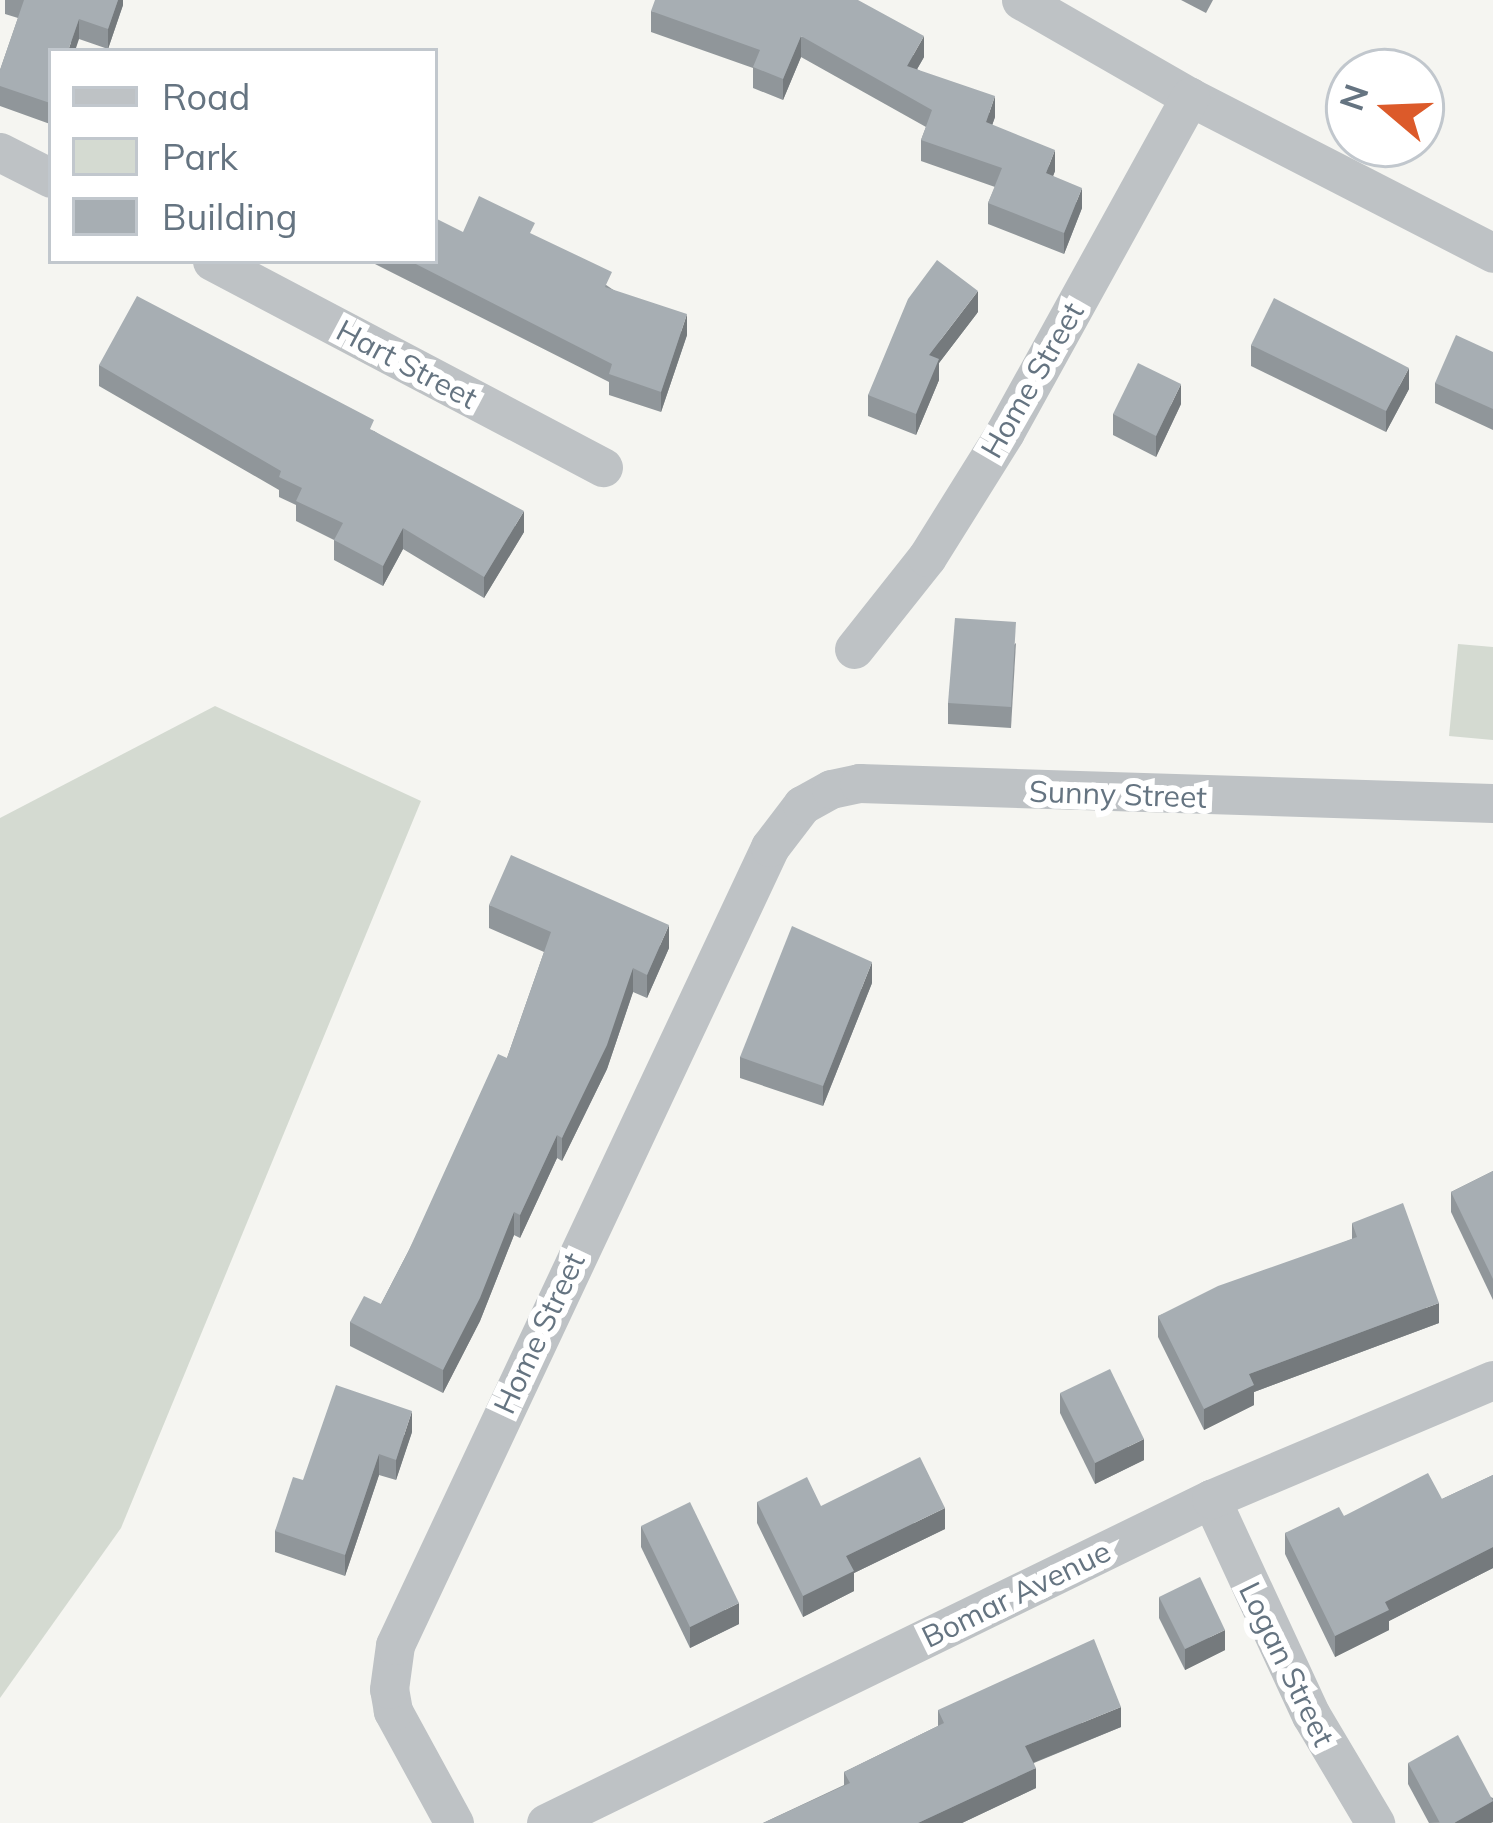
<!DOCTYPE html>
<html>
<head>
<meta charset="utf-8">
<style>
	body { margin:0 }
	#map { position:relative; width:1493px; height:1823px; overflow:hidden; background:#f5f5f1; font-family:Mulish,sans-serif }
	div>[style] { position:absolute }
	.green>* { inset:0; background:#d4dad1 }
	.minor>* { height:39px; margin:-19.5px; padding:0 19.5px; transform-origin:19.5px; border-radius:19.5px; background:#bec2c5 }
	.wall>* { inset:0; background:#90969a }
	.shaded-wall>* { inset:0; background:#757a7d }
	.building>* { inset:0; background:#a7aeb3 }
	span { translate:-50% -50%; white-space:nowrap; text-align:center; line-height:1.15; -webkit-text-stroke:12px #fff; paint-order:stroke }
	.street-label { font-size:30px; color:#657481 }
	.legend { position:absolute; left:48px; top:48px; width:390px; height:216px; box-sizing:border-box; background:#fff; border:3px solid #c1c7cd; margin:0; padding:15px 21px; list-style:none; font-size:36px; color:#657481 }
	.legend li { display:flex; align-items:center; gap:24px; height:60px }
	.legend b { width:60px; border:3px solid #c1c7cd }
	.north { position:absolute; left:1325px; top:48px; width:120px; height:120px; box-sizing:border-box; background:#fff; border:3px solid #c1c7cd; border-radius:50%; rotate:289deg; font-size:33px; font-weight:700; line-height:48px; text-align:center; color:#657481 }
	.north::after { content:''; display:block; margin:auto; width:42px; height:54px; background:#dc5a2a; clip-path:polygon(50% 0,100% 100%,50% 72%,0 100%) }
</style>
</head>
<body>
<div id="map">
	<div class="green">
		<i style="clip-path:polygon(1458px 644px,1493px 647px,1493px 740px,1449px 736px)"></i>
		<i style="clip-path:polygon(215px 706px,421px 801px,121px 1528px,0 1698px,0 818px)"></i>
	</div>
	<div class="minor">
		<i style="left:1021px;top:0;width:195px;rotate:29.9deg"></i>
		<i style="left:1190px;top:97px;width:341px;rotate:27.2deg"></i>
		<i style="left:0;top:152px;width:57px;rotate:27deg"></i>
		<i style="left:212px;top:261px;width:442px;rotate:27.8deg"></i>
		<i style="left:854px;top:649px;width:117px;rotate:-51.6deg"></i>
		<i style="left:927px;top:557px;width:147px;rotate:-58deg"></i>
		<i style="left:1005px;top:432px;width:383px;rotate:-61.1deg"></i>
		<i style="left:1211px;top:1499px;width:238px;rotate:65.2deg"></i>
		<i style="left:1311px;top:1715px;width:126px;rotate:59.3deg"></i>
		<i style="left:454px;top:1823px;width:128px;rotate:-118.6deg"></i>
		<i style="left:393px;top:1711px;width:22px;rotate:-100deg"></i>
		<i style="left:389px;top:1689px;width:44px;rotate:-82.2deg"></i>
		<i style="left:395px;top:1645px;width:882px;rotate:-64.83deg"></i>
		<i style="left:770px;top:847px;width:53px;rotate:-52.7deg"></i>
		<i style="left:802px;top:805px;width:33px;rotate:-29deg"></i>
		<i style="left:831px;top:789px;width:29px;rotate:-12deg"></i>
		<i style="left:859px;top:783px;width:634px;rotate:1.81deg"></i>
		<i style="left:546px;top:1823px;width:740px;rotate:-25.98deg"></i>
		<i style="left:1211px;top:1499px;width:306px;rotate:-22.9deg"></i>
	</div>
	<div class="wall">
		<i style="clip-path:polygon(5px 0,123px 0,123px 5px,108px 49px,79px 39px,51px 51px,50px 124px,0 106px,0 70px,18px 18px,5px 14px)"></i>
		<i style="clip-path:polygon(1181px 0,1213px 0,1206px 13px)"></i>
		<i style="clip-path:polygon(651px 11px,924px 57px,917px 69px,995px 117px,992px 125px,1055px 171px,1053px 176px,1082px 208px,1064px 254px,988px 224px,988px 203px,995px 187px,921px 161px,921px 140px,926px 127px,801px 57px,783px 100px,753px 88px,753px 68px,651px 32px)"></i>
		<i style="clip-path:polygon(463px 232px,535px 236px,612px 289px,687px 335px,661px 412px,609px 395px,609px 382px,369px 261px,435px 261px)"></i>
		<i style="clip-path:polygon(978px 312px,939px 363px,939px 380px,916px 435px,868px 416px,868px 395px)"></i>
		<i style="clip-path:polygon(1251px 345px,1409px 389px,1386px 432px,1251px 366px)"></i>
		<i style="clip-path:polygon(1493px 352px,1493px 430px,1435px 403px,1435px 383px)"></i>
		<i style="clip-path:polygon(99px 365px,374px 431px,524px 532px,484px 598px,403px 549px,383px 586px,334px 560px,334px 540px,296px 521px,296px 505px,279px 497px,279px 490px,99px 386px)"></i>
		<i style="clip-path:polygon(1181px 404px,1156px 457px,1113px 435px,1113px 414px)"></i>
		<i style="clip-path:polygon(1016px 643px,1011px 728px,948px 724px,948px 703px)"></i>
		<i style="clip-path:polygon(489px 905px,669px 948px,647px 998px,633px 992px,607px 1069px,562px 1161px,557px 1158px,520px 1238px,514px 1235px,480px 1321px,443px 1393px,350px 1346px,350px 1322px,381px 1304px,408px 1252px,507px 1058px,544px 952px,489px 928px)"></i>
		<i style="clip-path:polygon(872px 983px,823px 1106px,740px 1078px,740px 1057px)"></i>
		<i style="clip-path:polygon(1493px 1171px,1493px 1300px,1451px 1212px,1451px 1192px)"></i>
		<i style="clip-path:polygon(1352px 1223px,1439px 1323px,1254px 1392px,1254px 1405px,1204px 1430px,1158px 1337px,1158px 1316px,1352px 1239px)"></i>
		<i style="clip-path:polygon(1060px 1393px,1144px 1460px,1095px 1484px,1060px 1413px)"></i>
		<i style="clip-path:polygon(412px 1432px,396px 1480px,379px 1475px,345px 1576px,275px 1552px,275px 1531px,303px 1480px)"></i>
		<i style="clip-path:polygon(1493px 1475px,1493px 1568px,1389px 1621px,1389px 1630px,1335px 1657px,1285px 1554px,1285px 1533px,1344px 1516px,1442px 1499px)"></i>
		<i style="clip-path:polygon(757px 1502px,821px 1506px,945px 1529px,854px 1573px,854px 1591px,803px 1617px,757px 1523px)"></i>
		<i style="clip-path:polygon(641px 1526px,739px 1624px,690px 1648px,641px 1547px)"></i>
		<i style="clip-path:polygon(1159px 1597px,1225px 1650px,1185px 1670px,1159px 1618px)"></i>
		<i style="clip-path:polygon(938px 1710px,1121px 1727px,1034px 1763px,1036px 1788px,962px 1823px,763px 1823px,844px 1785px,844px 1772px,938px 1726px)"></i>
		<i style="clip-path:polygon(1408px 1763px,1493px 1798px,1493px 1822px,1429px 1823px,1408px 1784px)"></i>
	</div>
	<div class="shaded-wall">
		<i style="clip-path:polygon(118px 0,123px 0,123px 5px,108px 49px,108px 29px)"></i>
		<i style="clip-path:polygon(79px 19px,79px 39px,75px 51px,68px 51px)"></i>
		<i style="clip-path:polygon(801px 36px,801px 57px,783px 100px,783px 79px)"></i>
		<i style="clip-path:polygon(924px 36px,924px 57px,907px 87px,907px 66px)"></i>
		<i style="clip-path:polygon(995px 96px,995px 117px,986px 143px,986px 122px)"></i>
		<i style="clip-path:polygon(1055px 150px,1055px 171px,1046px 194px,1046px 173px)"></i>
		<i style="clip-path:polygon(1082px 188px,1082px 208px,1064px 254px,1064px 233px)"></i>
		<i style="clip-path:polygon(978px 291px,978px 312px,939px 363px,939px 380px,916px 435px,916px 414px,929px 355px)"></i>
		<i style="clip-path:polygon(687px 314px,687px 335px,661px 412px,661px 392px)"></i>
		<i style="clip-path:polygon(1409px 368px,1409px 389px,1386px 432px,1386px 411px)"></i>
		<i style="clip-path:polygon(1181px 384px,1181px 404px,1156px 457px,1156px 436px)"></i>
		<i style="clip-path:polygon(524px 511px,524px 532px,484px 598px,484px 577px)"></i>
		<i style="clip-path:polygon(403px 528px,403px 549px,383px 586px,383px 566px)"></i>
		<i style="clip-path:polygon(669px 925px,669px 948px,647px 998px,647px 975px)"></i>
		<i style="clip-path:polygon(872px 962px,872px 983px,823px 1106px,823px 1086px)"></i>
		<i style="clip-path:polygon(633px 968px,633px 992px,607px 1069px,562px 1161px,562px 1138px)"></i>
		<i style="clip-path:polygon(557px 1135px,557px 1158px,520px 1238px,520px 1215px)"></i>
		<i style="clip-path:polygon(514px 1212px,514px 1235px,480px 1321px,443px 1393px,443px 1370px)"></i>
		<i style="clip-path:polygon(1439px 1303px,1439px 1323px,1254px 1392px,1254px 1405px,1204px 1430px,1204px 1409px,1249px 1374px)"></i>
		<i style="clip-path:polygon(412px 1411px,412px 1432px,396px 1480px,396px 1460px)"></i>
		<i style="clip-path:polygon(1144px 1439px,1144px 1460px,1095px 1484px,1095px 1463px)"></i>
		<i style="clip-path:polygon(379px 1454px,379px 1475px,345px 1576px,345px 1555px)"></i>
		<i style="clip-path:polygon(945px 1508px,945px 1529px,854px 1573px,854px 1591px,803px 1617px,803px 1596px,846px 1556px)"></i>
		<i style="clip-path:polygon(1493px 1547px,1493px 1568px,1389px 1621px,1389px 1630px,1335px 1657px,1335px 1636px,1385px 1602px)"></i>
		<i style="clip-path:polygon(739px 1603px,739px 1624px,690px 1648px,690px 1627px)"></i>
		<i style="clip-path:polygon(1225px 1630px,1225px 1650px,1185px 1670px,1185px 1649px)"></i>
		<i style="clip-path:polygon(1121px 1707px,1121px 1727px,1025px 1766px,1025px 1746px)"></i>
		<i style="clip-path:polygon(1036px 1768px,1036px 1788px,962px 1823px,918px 1823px)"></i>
		<i style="clip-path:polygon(1493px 1801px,1493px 1822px,1491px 1823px,1454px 1823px)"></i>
	</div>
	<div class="building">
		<i style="clip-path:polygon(24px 0,118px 0,108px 29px,79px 19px,68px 51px,51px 51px,50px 103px,0 86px,0 70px)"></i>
		<i style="clip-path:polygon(655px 0,858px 0,924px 36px,907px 66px,995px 96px,986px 122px,1055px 150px,1046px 173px,1082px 188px,1064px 233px,988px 203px,1002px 168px,921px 140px,932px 110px,801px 36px,783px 79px,753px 67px,760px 50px,651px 11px)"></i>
		<i style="clip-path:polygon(479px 196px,535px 223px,530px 233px,612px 272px,605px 287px,687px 314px,661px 392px,609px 374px,612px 364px,410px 261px,435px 261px,435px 218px,463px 232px)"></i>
		<i style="clip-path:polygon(937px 260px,978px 291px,929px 355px,939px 359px,916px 414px,868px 395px,908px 299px)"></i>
		<i style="clip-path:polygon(137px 296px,374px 420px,370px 429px,524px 511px,484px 577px,403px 528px,383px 566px,334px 540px,343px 523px,296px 501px,302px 488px,279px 477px,281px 471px,99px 365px)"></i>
		<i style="clip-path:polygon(1274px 298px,1409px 368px,1386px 411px,1251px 345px)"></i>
		<i style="clip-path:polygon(1456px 335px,1493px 352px,1493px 409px,1435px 383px)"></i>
		<i style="clip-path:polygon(1138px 363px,1181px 384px,1156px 436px,1113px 414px)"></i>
		<i style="clip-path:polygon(955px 618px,1016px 622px,1011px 707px,948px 703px)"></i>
		<i style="clip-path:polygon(511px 855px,669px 925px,647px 975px,633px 968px,607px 1045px,562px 1138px,557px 1135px,520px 1215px,514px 1212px,480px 1298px,443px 1370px,350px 1322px,364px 1296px,381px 1304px,408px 1252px,498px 1054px,507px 1058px,551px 932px,489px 905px)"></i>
		<i style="clip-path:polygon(792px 926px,872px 962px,823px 1086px,740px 1057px)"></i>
		<i style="clip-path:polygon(1493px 1171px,1493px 1279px,1451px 1192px)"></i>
		<i style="clip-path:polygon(1403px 1203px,1439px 1303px,1249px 1374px,1254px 1385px,1204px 1409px,1158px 1316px,1218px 1286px,1357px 1237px,1352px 1223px)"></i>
		<i style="clip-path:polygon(1110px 1369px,1144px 1439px,1095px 1463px,1060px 1393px)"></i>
		<i style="clip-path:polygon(336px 1385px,412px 1411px,396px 1460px,379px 1454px,345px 1555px,275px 1531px,293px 1477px,303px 1480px)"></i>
		<i style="clip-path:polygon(920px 1457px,945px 1508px,846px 1556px,854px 1571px,803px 1596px,757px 1502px,807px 1477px,821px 1506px)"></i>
		<i style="clip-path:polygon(1428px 1473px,1442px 1499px,1493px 1475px,1493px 1547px,1385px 1602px,1389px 1610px,1335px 1636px,1285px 1533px,1339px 1507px,1344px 1516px)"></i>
		<i style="clip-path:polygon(690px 1502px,739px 1603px,690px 1627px,641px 1526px)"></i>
		<i style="clip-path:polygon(1200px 1577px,1225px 1630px,1185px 1649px,1159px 1597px)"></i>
		<i style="clip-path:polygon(1094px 1639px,1121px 1707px,1025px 1746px,1036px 1768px,918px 1823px,763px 1823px,850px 1783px,844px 1772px,944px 1723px,938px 1710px)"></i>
		<i style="clip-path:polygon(1458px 1735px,1493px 1801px,1454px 1823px,1440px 1823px,1408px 1763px)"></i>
	</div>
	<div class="street-label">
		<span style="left:407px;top:364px;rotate:28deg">Hart Street</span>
		<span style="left:1032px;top:380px;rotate:-60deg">Home Street</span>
		<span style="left:1118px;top:794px;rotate:2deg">Sunny Street</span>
		<span style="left:539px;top:1333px;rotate:-65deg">Home Street</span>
		<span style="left:1016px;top:1594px;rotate:-26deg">Bomar Avenue</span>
		<span style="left:1287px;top:1664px;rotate:64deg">Logan Street</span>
	</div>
	<ul class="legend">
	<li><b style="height:15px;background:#bec2c5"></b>Road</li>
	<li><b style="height:33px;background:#d4dad1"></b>Park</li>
	<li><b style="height:33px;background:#a7aeb3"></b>Building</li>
	</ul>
	<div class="north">N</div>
</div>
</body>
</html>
